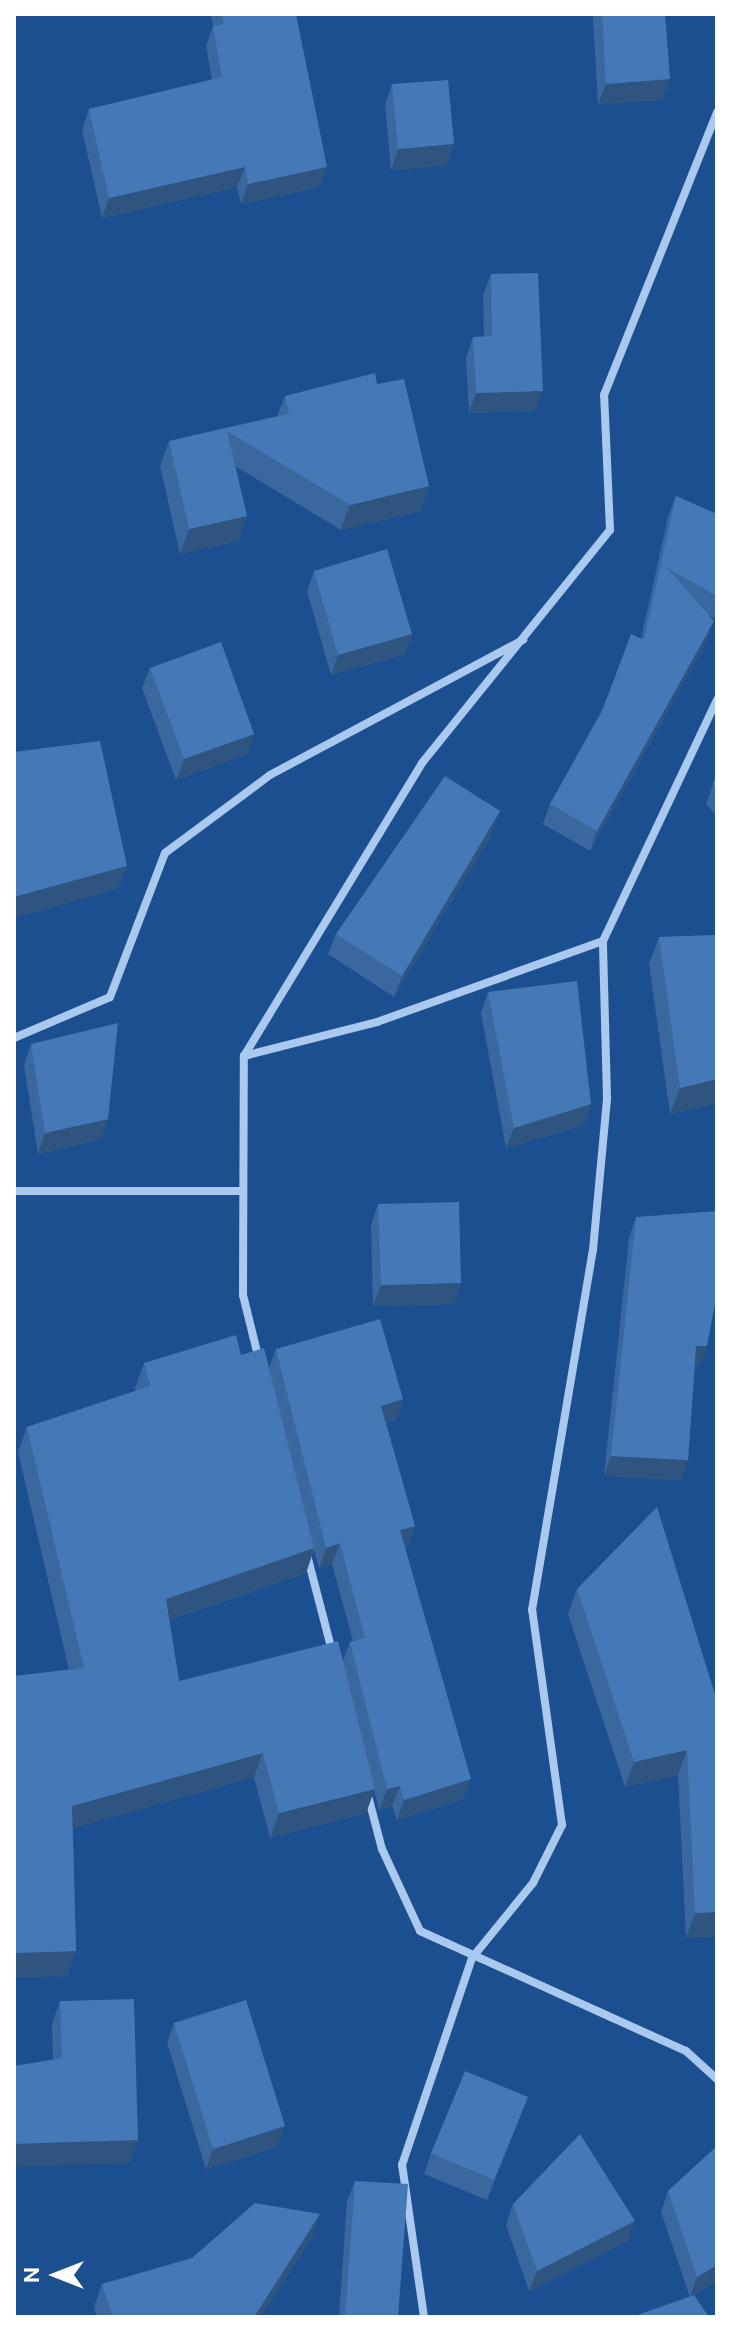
<!DOCTYPE html>
<html>
<head>
<meta charset="utf-8">
<style>
	body { margin:0 }
	#map { position:relative; width:731px; height:2331px; overflow:hidden; background:#1b4f8f; font-family:"DM Sans",sans-serif }
	div>[style] { position:absolute }
	.street>* { height:8px; margin:-4px; padding:0 4px; transform-origin:4px; border-radius:4px; background:#a9c9ee }
	.wall>* { inset:0; background:#3a679d }
	.shaded-wall>* { inset:0; background:#305480 }
	.building>* { inset:0; background:#4478b7 }
	span { translate:-50% -50%; white-space:nowrap; text-align:center; line-height:1.15; -webkit-text-stroke:6px #1b4f8f; paint-order:stroke }
	.frame { position:absolute; inset:0; border:16px solid #fff; pointer-events:none }
	.north { position:absolute; left:16px; top:2235px; width:80px; height:80px; -webkit-text-stroke:6px #1b4f8f; paint-order:stroke; rotate:270deg; font-size:22px; font-weight:700; line-height:32px; text-align:center; color:#fff }
	.north::after { content:''; display:block; margin:auto; width:28px; height:36px; background:#fff; clip-path:polygon(50% 0,100% 100%,50% 72%,0 100%) }
</style>
</head>
<body>
<div id="map">
	<div class="street">
		<i style="left:14px;top:1038px;width:104px;rotate:-23.1deg"></i>
		<i style="left:110px;top:997px;width:154px;rotate:-69.1deg"></i>
		<i style="left:165px;top:853px;width:131px;rotate:-36.6deg"></i>
		<i style="left:270px;top:775px;width:287px;rotate:-28.1deg"></i>
		<i style="left:244px;top:1056px;width:137px;rotate:-14.3deg"></i>
		<i style="left:377px;top:1022px;width:240px;rotate:-19.7deg"></i>
		<i style="left:14px;top:1191px;width:229px"></i>
		<i style="left:259px;top:1360px;width:67px;rotate:-103.8deg"></i>
		<i style="left:243px;top:1295px;width:239px;rotate:-89.8deg"></i>
		<i style="left:244px;top:1056px;width:343px;rotate:-58.7deg"></i>
		<i style="left:422px;top:763px;width:299px;rotate:-51.1deg"></i>
		<i style="left:610px;top:530px;width:135px;rotate:-92.5deg"></i>
		<i style="left:604px;top:395px;width:305px;rotate:-68.2deg"></i>
		<i style="left:307px;top:1555px;width:99px;rotate:75.4deg"></i>
		<i style="left:367px;top:1792px;width:59px;rotate:75.3deg"></i>
		<i style="left:382px;top:1849px;width:90px;rotate:65.1deg"></i>
		<i style="left:420px;top:1931px;width:292px;rotate:24.3deg"></i>
		<i style="left:686px;top:2051px;width:42px;rotate:42.1deg"></i>
		<i style="left:424px;top:2317px;width:154px;rotate:-98.2deg"></i>
		<i style="left:402px;top:2165px;width:219px;rotate:-71.3deg"></i>
		<i style="left:472px;top:1958px;width:97px;rotate:-50.9deg"></i>
		<i style="left:533px;top:1883px;width:65px;rotate:-63.4deg"></i>
		<i style="left:562px;top:1825px;width:217px;rotate:-97.9deg"></i>
		<i style="left:532px;top:1610px;width:365px;rotate:-80.4deg"></i>
		<i style="left:593px;top:1250px;width:153px;rotate:-84.7deg"></i>
		<i style="left:607px;top:1098px;width:157px;rotate:-91.5deg"></i>
		<i style="left:603px;top:941px;width:267px;rotate:-64.7deg"></i>
	</div>
	<div class="wall">
		<i style="clip-path:polygon(211px 14px,275px 14px,320px 187px,241px 204px,237px 187px,102px 218px,82px 130px,89px 109px,212px 80px,206px 46px,213px 26px)"></i>
		<i style="clip-path:polygon(594px 14px,665px 14px,662px 100px,598px 104px,593px 17px)"></i>
		<i style="clip-path:polygon(392px 84px,447px 165px,391px 170px,385px 105px)"></i>
		<i style="clip-path:polygon(491px 274px,535px 411px,469px 413px,466px 358px,473px 337px,484px 337px,483px 295px)"></i>
		<i style="clip-path:polygon(377px 384px,429px 486px,420px 511px,341px 530px,235px 466px,247px 516px,238px 541px,180px 554px,160px 466px,169px 441px,277px 416px,285px 396px)"></i>
		<i style="clip-path:polygon(676px 496px,717px 514px,717px 620px,710px 616px,707px 641px,590px 851px,543px 824px,550px 804px,641px 639px,668px 517px)"></i>
		<i style="clip-path:polygon(314px 571px,412px 634px,405px 654px,331px 675px,307px 591px)"></i>
		<i style="clip-path:polygon(150px 668px,254px 734px,247px 754px,176px 780px,142px 688px)"></i>
		<i style="clip-path:polygon(717px 773px,717px 817px,706px 804px)"></i>
		<i style="clip-path:polygon(493px 832px,394px 997px,328px 954px,336px 934px)"></i>
		<i style="clip-path:polygon(717px 935px,717px 1103px,670px 1114px,649px 964px,659px 937px)"></i>
		<i style="clip-path:polygon(488px 992px,591px 1104px,584px 1125px,506px 1148px,481px 1013px)"></i>
		<i style="clip-path:polygon(31px 1044px,108px 1119px,101px 1139px,38px 1154px,24px 1065px)"></i>
		<i style="clip-path:polygon(378px 1204px,454px 1304px,373px 1306px,371px 1225px)"></i>
		<i style="clip-path:polygon(636px 1217px,717px 1307px,714px 1307px,700px 1366px,695px 1366px,688px 1460px,681px 1480px,604px 1476px,629px 1238px)"></i>
		<i style="clip-path:polygon(evenodd,276px 1349px,403px 1399px,396px 1420px,386px 1423px,415px 1526px,408px 1546px,405px 1547px,463px 1799px,397px 1820px,392px 1806px,379px 1810px,374px 1790px,366px 1813px,270px 1838px,254px 1777px,73px 1828px,76px 1951px,67px 1976px,14px 1977px,14px 1676px,69px 1670px,18px 1452px,27px 1427px,136px 1391px,135px 1388px,144px 1363px,241px 1355px,269px 1368px,276px 1349px,314px 1550px,319px 1568px,332px 1564px,353px 1641px,350px 1642px,343px 1661px,179px 1681px,169px 1620px,306px 1573px,314px 1550px)"></i>
		<i style="clip-path:polygon(577px 1589px,717px 1701px,717px 1936px,686px 1938px,678px 1775px,625px 1787px,568px 1614px)"></i>
		<i style="clip-path:polygon(60px 2001px,138px 2140px,129px 2163px,53px 2059px,52px 2024px)"></i>
		<i style="clip-path:polygon(174px 2023px,277px 2147px,206px 2169px,167px 2043px)"></i>
		<i style="clip-path:polygon(520px 2117px,487px 2200px,424px 2174px,431px 2153px)"></i>
		<i style="clip-path:polygon(717px 2146px,717px 2281px,690px 2297px,661px 2212px,668px 2191px)"></i>
		<i style="clip-path:polygon(355px 2181px,398px 2317px,339px 2317px,347px 2201px)"></i>
		<i style="clip-path:polygon(513px 2204px,628px 2241px,529px 2291px,506px 2225px)"></i>
		<i style="clip-path:polygon(312px 2237px,261px 2317px,97px 2317px,94px 2307px,102px 2284px)"></i>
	</div>
	<div class="shaded-wall">
		<i style="clip-path:polygon(670px 79px,662px 100px,598px 104px,606px 84px)"></i>
		<i style="clip-path:polygon(454px 144px,447px 165px,391px 170px,398px 149px)"></i>
		<i style="clip-path:polygon(245px 167px,237px 187px,102px 218px,109px 198px)"></i>
		<i style="clip-path:polygon(327px 167px,320px 187px,241px 204px,248px 184px)"></i>
		<i style="clip-path:polygon(543px 391px,535px 411px,469px 413px,476px 393px)"></i>
		<i style="clip-path:polygon(429px 486px,420px 511px,341px 530px,350px 505px)"></i>
		<i style="clip-path:polygon(247px 516px,238px 541px,180px 554px,189px 529px)"></i>
		<i style="clip-path:polygon(714px 621px,707px 641px,590px 851px,597px 831px)"></i>
		<i style="clip-path:polygon(412px 634px,405px 654px,331px 675px,338px 655px)"></i>
		<i style="clip-path:polygon(254px 734px,247px 754px,176px 780px,184px 759px)"></i>
		<i style="clip-path:polygon(500px 811px,493px 832px,394px 997px,402px 976px)"></i>
		<i style="clip-path:polygon(127px 866px,118px 889px,14px 918px,14px 897px)"></i>
		<i style="clip-path:polygon(717px 1079px,717px 1103px,670px 1114px,680px 1088px)"></i>
		<i style="clip-path:polygon(591px 1104px,584px 1125px,506px 1148px,514px 1128px)"></i>
		<i style="clip-path:polygon(108px 1119px,101px 1139px,38px 1154px,45px 1133px)"></i>
		<i style="clip-path:polygon(461px 1283px,454px 1304px,373px 1306px,381px 1285px)"></i>
		<i style="clip-path:polygon(696px 1346px,707px 1346px,700px 1366px,689px 1366px)"></i>
		<i style="clip-path:polygon(403px 1399px,396px 1420px,373px 1426px,381px 1406px)"></i>
		<i style="clip-path:polygon(611px 1456px,688px 1460px,681px 1480px,604px 1476px)"></i>
		<i style="clip-path:polygon(415px 1526px,408px 1546px,393px 1551px,400px 1530px)"></i>
		<i style="clip-path:polygon(340px 1543px,332px 1564px,319px 1568px,326px 1548px)"></i>
		<i style="clip-path:polygon(314px 1548px,306px 1573px,157px 1624px,166px 1599px)"></i>
		<i style="clip-path:polygon(687px 1750px,678px 1775px,625px 1787px,634px 1762px)"></i>
		<i style="clip-path:polygon(263px 1753px,254px 1777px,63px 1831px,72px 1806px)"></i>
		<i style="clip-path:polygon(471px 1779px,463px 1799px,397px 1820px,404px 1800px)"></i>
		<i style="clip-path:polygon(400px 1786px,392px 1806px,379px 1810px,387px 1789px)"></i>
		<i style="clip-path:polygon(375px 1789px,366px 1813px,270px 1838px,279px 1813px)"></i>
		<i style="clip-path:polygon(717px 1912px,717px 1936px,686px 1938px,695px 1913px)"></i>
		<i style="clip-path:polygon(76px 1951px,67px 1976px,14px 1977px,14px 1953px)"></i>
		<i style="clip-path:polygon(528px 2097px,520px 2117px,487px 2200px,494px 2180px)"></i>
		<i style="clip-path:polygon(285px 2126px,277px 2147px,206px 2169px,213px 2149px)"></i>
		<i style="clip-path:polygon(138px 2140px,129px 2163px,14px 2167px,14px 2144px)"></i>
		<i style="clip-path:polygon(320px 2214px,312px 2237px,261px 2317px,254px 2317px)"></i>
		<i style="clip-path:polygon(635px 2221px,628px 2241px,529px 2291px,537px 2271px)"></i>
		<i style="clip-path:polygon(717px 2265px,717px 2281px,690px 2297px,697px 2277px)"></i>
	</div>
	<div class="building">
		<i style="clip-path:polygon(222px 14px,296px 14px,327px 167px,248px 184px,245px 167px,109px 198px,89px 109px,222px 77px,213px 26px,224px 24px)"></i>
		<i style="clip-path:polygon(602px 14px,665px 14px,670px 79px,606px 84px)"></i>
		<i style="clip-path:polygon(448px 80px,454px 144px,398px 149px,392px 84px)"></i>
		<i style="clip-path:polygon(538px 273px,543px 391px,476px 393px,473px 337px,492px 336px,491px 274px)"></i>
		<i style="clip-path:polygon(375px 373px,377px 384px,404px 379px,429px 486px,350px 505px,227px 431px,247px 516px,189px 529px,169px 441px,289px 414px,285px 396px)"></i>
		<i style="clip-path:polygon(676px 496px,717px 514px,717px 596px,667px 568px,714px 621px,597px 831px,550px 804px,601px 714px,631px 634px,644px 640px)"></i>
		<i style="clip-path:polygon(387px 549px,412px 634px,338px 655px,314px 571px)"></i>
		<i style="clip-path:polygon(221px 642px,254px 734px,184px 759px,150px 668px)"></i>
		<i style="clip-path:polygon(100px 741px,127px 866px,14px 897px,14px 752px)"></i>
		<i style="clip-path:polygon(717px 773px,717px 788px,713px 784px)"></i>
		<i style="clip-path:polygon(445px 776px,500px 811px,402px 976px,336px 934px)"></i>
		<i style="clip-path:polygon(717px 935px,717px 1079px,680px 1088px,659px 937px)"></i>
		<i style="clip-path:polygon(577px 981px,591px 1104px,514px 1128px,488px 992px)"></i>
		<i style="clip-path:polygon(118px 1023px,108px 1119px,45px 1133px,31px 1044px)"></i>
		<i style="clip-path:polygon(459px 1202px,461px 1283px,381px 1285px,378px 1204px)"></i>
		<i style="clip-path:polygon(717px 1211px,717px 1293px,707px 1346px,696px 1346px,688px 1460px,611px 1456px,636px 1217px)"></i>
		<i style="clip-path:polygon(380px 1319px,403px 1399px,381px 1406px,415px 1526px,400px 1530px,471px 1779px,404px 1800px,400px 1786px,387px 1789px,350px 1642px,365px 1638px,340px 1543px,326px 1548px,276px 1349px)"></i>
		<i style="clip-path:polygon(236px 1335px,241px 1355px,264px 1348px,314px 1548px,166px 1599px,179px 1681px,338px 1641px,375px 1789px,279px 1813px,263px 1753px,72px 1806px,76px 1951px,14px 1953px,14px 1676px,84px 1668px,27px 1427px,150px 1386px,144px 1363px)"></i>
		<i style="clip-path:polygon(657px 1507px,717px 1701px,717px 1912px,695px 1913px,687px 1750px,634px 1762px,577px 1589px)"></i>
		<i style="clip-path:polygon(134px 1999px,138px 2140px,14px 2144px,14px 2066px,62px 2058px,60px 2001px)"></i>
		<i style="clip-path:polygon(246px 2000px,285px 2126px,213px 2149px,174px 2023px)"></i>
		<i style="clip-path:polygon(465px 2071px,528px 2097px,494px 2180px,431px 2153px)"></i>
		<i style="clip-path:polygon(580px 2134px,635px 2221px,537px 2271px,513px 2204px)"></i>
		<i style="clip-path:polygon(717px 2146px,717px 2265px,697px 2277px,668px 2191px)"></i>
		<i style="clip-path:polygon(355px 2181px,408px 2184px,398px 2317px,345px 2317px)"></i>
		<i style="clip-path:polygon(255px 2203px,320px 2214px,254px 2317px,113px 2317px,102px 2284px,192px 2258px)"></i>
		<i style="clip-path:polygon(694px 2295px,709px 2317px,632px 2317px)"></i>
	</div>
	<div class="frame"></div>
	<div class="north">N</div>
</div>
</body>
</html>
